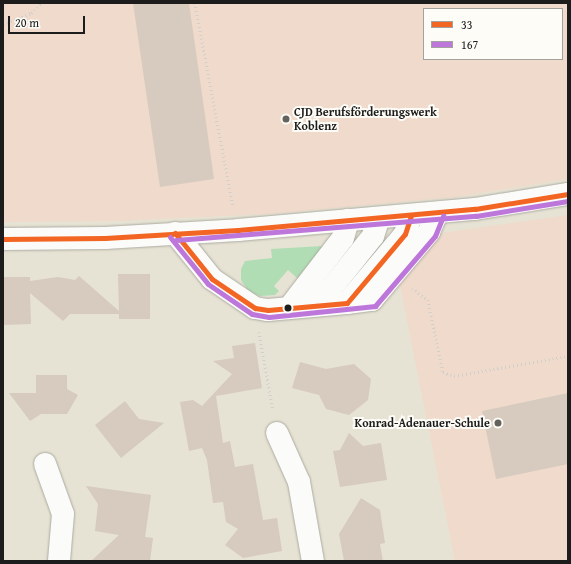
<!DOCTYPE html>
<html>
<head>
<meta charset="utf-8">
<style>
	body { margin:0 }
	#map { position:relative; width:571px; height:564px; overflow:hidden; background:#e6e3d4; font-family:"Gentium Book Plus",serif }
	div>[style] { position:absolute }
	.built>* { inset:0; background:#efdacb }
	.green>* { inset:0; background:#b1ddb4 }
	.building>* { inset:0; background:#d7cabf }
	.path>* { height:2.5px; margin-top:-1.25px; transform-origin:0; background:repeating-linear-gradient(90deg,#d0cfcb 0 1px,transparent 0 4px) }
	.roads { filter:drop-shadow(0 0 1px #adaba2) drop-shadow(0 0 1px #adaba2) }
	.minor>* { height:22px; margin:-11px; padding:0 11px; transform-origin:11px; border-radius:11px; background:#fbfbf9 }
	.bus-1>* { height:5px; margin:-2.5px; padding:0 2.5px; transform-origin:2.5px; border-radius:2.5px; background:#f26522 }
	.bus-2>* { height:5px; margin:-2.5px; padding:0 2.5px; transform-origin:2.5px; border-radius:2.5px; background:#bd76da }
	.dots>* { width:11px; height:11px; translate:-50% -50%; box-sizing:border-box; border:2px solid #fdfcf7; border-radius:50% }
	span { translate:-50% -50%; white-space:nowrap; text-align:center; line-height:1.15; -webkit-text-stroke:4px #fdfcf7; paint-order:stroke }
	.poi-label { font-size:12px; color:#1c1c1c; font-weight:700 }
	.left { translate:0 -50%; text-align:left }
	.right { translate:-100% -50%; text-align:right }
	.frame { position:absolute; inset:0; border:4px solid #1c1c1c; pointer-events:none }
	.legend { position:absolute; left:423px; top:8px; width:140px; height:52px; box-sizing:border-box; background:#fdfcf7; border:1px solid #a3a29f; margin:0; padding:5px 7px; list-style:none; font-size:12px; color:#1c1c1c }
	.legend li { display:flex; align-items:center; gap:8px; height:20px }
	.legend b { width:20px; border:1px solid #a3a29f }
	.scale { position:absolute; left:8px; top:16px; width:77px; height:18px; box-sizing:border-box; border:2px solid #1c1c1c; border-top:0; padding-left:5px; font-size:12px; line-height:14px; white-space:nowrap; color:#1c1c1c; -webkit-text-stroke:3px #fdfcf7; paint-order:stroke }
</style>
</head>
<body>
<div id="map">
	<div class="built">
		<i style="clip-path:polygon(evenodd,3px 3px,568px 3px,568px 179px,456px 197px,268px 214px,119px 221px,3px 222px,3px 3px,424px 9px,562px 9px,562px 59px,424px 59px,424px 9px)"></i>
		<i style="clip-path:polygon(568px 215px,568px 561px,455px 561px,400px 285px,442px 233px)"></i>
	</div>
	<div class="green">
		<i style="clip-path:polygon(322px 246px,324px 252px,302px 278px,297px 278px,288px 270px,274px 286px,279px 291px,275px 295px,260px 296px,249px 292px,241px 280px,241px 269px,245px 261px,272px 258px,271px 249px)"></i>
	</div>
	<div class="building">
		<i style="clip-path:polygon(133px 3px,189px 3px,214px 179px,160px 187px)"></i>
		<i style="clip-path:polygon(118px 274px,150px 274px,150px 319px,119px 319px,119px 314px,70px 314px,63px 321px,30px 293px,31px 324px,3px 325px,3px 277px,30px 277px,30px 281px,58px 277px,75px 280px,79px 276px,119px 311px)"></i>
		<i style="clip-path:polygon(255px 343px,262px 388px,216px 396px,223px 443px,230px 441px,235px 467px,253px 464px,263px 520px,277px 518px,282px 551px,243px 558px,225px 545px,238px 529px,226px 522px,223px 502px,213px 503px,207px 460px,202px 448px,189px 451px,180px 402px,193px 400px,202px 406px,232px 374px,213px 361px,234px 358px,232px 346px)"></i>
		<i style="clip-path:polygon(300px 362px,326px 369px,354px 364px,371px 379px,368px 400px,349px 415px,326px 409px,319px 395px,292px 388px)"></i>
		<i style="clip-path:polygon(36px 375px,67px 375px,67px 389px,78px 395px,67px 414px,41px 414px,30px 421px,9px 393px,36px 393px)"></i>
		<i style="clip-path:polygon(568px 393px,568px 464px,496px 479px,482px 411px)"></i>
		<i style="clip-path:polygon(125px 401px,139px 419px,164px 423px,121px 458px,95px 425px)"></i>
		<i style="clip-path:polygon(349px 433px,363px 446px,381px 443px,387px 480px,340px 487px,333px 451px,340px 450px)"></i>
		<i style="clip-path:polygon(86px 486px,151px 495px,145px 537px,153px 538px,150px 561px,91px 561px,119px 535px,95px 531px,98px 504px)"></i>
		<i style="clip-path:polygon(361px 498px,380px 510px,385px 543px,380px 544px,383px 561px,344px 561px,339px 534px)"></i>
	</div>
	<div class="path">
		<i style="left:195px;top:3px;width:207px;rotate:79.4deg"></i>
		<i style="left:3px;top:24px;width:30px;rotate:-21deg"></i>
		<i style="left:31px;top:13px;width:14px;rotate:-45deg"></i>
		<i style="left:412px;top:288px;width:20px;rotate:37deg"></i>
		<i style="left:428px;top:300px;width:74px;rotate:78.2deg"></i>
		<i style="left:443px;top:372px;width:12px;rotate:20deg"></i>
		<i style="left:454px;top:376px;width:116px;rotate:-10deg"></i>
		<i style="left:259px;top:332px;width:79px;rotate:79.8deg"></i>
	</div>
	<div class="roads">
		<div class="minor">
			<i style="left:175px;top:233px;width:59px;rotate:51.2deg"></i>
			<i style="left:212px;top:279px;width:52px;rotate:34deg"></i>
			<i style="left:255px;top:308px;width:13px;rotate:9deg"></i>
			<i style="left:268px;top:310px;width:79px;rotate:-5.1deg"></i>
			<i style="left:347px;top:303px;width:25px;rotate:-7deg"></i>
			<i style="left:372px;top:300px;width:89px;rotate:-50deg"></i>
			<i style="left:429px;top:232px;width:21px;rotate:-67deg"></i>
			<i style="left:3px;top:239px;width:102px;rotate:-0.6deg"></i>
			<i style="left:105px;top:238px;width:133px;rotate:-3.4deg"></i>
			<i style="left:238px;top:230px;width:238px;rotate:-5.1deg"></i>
			<i style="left:475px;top:209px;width:94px;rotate:-9.2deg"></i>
			<i style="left:347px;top:303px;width:90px;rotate:-50deg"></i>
			<i style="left:405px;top:234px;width:20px;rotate:-72deg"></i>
			<i style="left:318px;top:305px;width:88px;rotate:-51.4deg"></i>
			<i style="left:373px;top:236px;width:19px;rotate:-72deg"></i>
			<i style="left:289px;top:308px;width:88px;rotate:-52.4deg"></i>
			<i style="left:343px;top:238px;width:19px;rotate:-74deg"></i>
			<i style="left:277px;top:433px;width:54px;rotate:65.8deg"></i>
			<i style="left:299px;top:482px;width:80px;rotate:80deg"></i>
			<i style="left:45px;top:464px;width:53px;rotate:70.2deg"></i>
			<i style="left:63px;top:514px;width:47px;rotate:94.9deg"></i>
		</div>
	</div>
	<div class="bus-1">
		<i style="left:175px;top:233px;width:59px;rotate:51.2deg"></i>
		<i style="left:212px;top:279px;width:52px;rotate:34deg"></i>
		<i style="left:255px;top:308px;width:13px;rotate:9deg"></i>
		<i style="left:268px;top:310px;width:79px;rotate:-5.1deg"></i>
		<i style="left:347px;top:303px;width:90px;rotate:-50deg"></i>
		<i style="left:405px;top:234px;width:20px;rotate:-72deg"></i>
		<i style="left:3px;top:239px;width:102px;rotate:-0.6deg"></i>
		<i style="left:105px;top:238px;width:133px;rotate:-3.4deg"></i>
		<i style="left:238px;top:230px;width:238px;rotate:-5.1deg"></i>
		<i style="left:475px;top:209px;width:94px;rotate:-9.2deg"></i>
	</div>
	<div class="bus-2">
		<i style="left:170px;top:237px;width:60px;rotate:51deg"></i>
		<i style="left:208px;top:284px;width:53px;rotate:34.3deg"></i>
		<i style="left:252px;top:314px;width:17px;rotate:10deg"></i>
		<i style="left:269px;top:317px;width:107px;rotate:-5.9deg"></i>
		<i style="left:375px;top:306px;width:92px;rotate:-49.4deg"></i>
		<i style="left:435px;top:236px;width:22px;rotate:-68deg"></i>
		<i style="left:176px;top:240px;width:301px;rotate:-4.6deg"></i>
		<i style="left:476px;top:216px;width:93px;rotate:-9.3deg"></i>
	</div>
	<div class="dots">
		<i style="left:286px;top:119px;background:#63625c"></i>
		<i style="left:288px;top:308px;background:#1c1c1c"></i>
		<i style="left:498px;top:423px;background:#63625c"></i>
	</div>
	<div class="poi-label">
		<span class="left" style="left:294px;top:119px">CJD Berufsförderungswerk<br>Koblenz</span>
		<span class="right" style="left:490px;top:423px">Konrad-Adenauer-Schule</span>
	</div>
	<div class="frame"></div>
	<ul class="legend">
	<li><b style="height:5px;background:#f26522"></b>33</li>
	<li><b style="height:5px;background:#bd76da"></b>167</li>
	</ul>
	<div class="scale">20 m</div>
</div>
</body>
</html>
